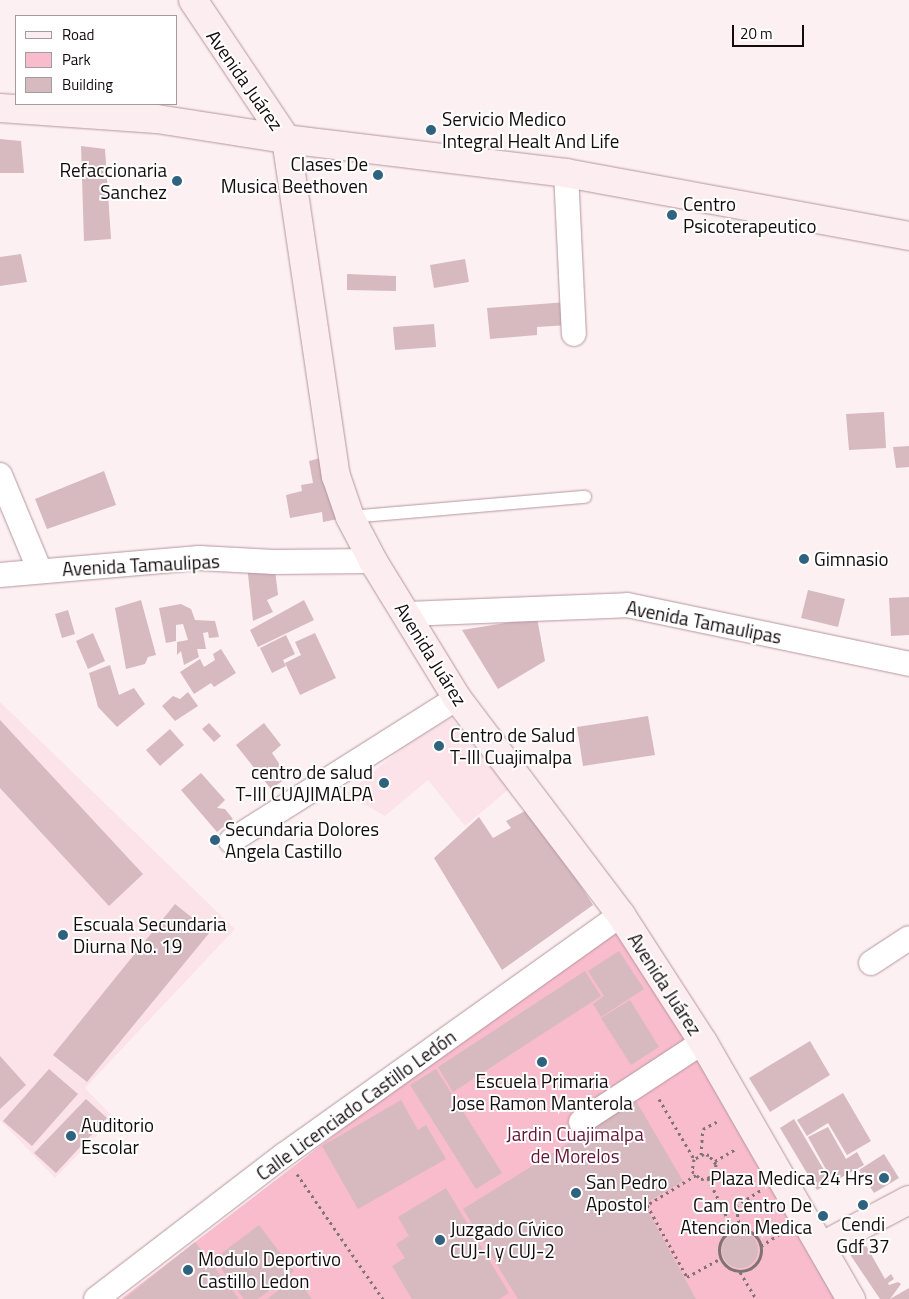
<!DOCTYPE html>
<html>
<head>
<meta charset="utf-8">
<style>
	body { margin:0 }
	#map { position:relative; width:909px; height:1299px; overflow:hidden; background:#fdf0f3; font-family:"Titillium Web",sans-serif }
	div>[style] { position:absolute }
	.built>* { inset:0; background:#fbe3e9 }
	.green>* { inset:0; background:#f9bccc }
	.building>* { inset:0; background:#d7b9c0 }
	.round { border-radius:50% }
	.path>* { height:3px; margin-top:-1.5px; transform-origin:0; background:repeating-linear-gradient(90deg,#7e7375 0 2.5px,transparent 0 6.5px) }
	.path>.ring { margin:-1.5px; padding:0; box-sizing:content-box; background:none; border:3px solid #7e7375; border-radius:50% }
	.roads { filter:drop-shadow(0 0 1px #b4979e) drop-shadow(0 0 1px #b4979e) }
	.lane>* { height:12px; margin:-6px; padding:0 6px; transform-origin:6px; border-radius:6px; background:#fff }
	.street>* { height:24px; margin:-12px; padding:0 12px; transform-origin:12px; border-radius:12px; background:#fff }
	.secondary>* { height:28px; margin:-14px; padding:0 14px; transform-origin:14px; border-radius:14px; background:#fcedf1 }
	.dots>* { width:14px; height:14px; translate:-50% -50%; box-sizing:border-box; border:2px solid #fff; border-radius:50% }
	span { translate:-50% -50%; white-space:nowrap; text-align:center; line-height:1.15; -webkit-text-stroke:4px #fff; paint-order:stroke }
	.street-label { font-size:19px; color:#140b0d }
	.poi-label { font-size:19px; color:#140b0d }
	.left { translate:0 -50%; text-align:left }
	.right { translate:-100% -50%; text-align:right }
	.park-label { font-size:19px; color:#641434 }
	.legend { position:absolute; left:15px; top:15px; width:162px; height:90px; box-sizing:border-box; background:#fff; border:1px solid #a19d9e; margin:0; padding:6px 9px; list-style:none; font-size:15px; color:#140b0d }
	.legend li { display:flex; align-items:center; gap:10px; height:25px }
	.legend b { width:25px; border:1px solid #a19d9e }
	.scale { position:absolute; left:732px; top:25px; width:72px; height:22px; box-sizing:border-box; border:2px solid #140b0d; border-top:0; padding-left:6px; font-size:15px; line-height:18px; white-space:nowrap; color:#140b0d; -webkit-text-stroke:4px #fff; paint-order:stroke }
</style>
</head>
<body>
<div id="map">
	<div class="built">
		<i style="clip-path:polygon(0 702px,235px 929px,85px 1088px,114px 1118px,55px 1178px,0 1120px)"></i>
		<i style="clip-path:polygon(446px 712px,509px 789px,465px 826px,428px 780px,385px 816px,346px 794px)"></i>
	</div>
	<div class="green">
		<i style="clip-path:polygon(614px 920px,851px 1299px,121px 1299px)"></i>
	</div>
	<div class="building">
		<i style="clip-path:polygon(0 139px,21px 141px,24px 173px,0 173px)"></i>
		<i style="clip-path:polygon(81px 146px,105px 149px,111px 239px,84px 241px)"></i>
		<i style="clip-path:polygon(21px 254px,27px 282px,0 286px,0 257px)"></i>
		<i style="clip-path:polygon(465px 259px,469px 282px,434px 288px,430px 265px)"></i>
		<i style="clip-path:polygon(347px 274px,396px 276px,396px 291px,347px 290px)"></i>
		<i style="clip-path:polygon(567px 302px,569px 325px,537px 327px,537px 335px,490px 339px,487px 308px)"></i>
		<i style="clip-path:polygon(434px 324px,436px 347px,395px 350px,393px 327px)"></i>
		<i style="clip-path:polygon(884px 412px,886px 448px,849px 450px,846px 414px)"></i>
		<i style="clip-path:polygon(909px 446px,909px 467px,896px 468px,893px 447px)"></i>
		<i style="clip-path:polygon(328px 456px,338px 519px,323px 522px,322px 512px,290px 518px,286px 495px,302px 491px,301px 485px,313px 483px,309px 461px)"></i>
		<i style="clip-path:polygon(104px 471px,116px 505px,47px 529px,35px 499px)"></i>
		<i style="clip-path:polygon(274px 562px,278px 595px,267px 600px,273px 612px,253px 621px,247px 565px)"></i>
		<i style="clip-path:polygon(808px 590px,845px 599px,838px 627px,801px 618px)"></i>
		<i style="clip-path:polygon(909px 597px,909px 635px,891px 636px,889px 598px)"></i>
		<i style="clip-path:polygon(141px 600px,156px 655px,148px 657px,145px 664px,126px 669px,115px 608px)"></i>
		<i style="clip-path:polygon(304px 600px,314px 620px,258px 647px,250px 630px)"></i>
		<i style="clip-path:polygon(181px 604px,191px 609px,195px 620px,215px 621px,219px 637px,209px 638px,208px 632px,203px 633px,206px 649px,197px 649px,199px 657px,184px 665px,181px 651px,177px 655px,177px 642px,188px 640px,183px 624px,176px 625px,176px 641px,166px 643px,159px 608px)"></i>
		<i style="clip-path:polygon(68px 610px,75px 634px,62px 638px,55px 614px)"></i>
		<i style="clip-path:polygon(537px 618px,545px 661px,498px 689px,462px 630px)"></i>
		<i style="clip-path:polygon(93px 633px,105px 661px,88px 669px,76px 641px)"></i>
		<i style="clip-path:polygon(315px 633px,336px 678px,300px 695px,285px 663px,301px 655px,295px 642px)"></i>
		<i style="clip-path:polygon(286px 635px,295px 654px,283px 660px,286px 666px,272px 673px,260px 648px)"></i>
		<i style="clip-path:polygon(221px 649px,236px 673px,214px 687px,211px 683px,194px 694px,180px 672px,200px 659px,204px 667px,215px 660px,213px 654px)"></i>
		<i style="clip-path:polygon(110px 665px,119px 695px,134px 688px,145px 704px,117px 727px,98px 707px,89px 673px)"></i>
		<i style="clip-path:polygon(188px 692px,198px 706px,175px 721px,162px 706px,173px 696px,180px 699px)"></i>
		<i style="clip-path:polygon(648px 716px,655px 755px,583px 766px,577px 727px)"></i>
		<i style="clip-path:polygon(0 720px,143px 874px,109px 906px,0 788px)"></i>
		<i style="clip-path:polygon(209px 723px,221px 736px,214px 742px,202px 729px)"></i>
		<i style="clip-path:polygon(264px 723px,281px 745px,272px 753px,288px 777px,271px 789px,236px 745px)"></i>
		<i style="clip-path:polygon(170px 729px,184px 745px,160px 766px,146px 750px)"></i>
		<i style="clip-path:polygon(201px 773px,225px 800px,217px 808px,225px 809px,233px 819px,217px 832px,181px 790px)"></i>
		<i style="clip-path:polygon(531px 808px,593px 905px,502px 970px,434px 858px,479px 817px,493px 838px,511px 828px,506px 821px)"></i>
		<i style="clip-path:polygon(175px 904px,210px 932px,87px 1082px,53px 1055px)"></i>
		<i style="clip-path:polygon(619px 951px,644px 989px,601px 1017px,593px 1004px,604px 996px,588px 971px)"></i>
		<i style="clip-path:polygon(585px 971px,601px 996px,453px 1092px,438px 1067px)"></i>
		<i style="clip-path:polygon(630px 1000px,659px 1047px,631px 1065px,601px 1018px)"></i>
		<i style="clip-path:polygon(810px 1041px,830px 1075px,770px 1112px,749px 1078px)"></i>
		<i style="clip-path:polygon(0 1056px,26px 1085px,0 1109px)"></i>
		<i style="clip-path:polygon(49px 1069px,78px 1094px,32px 1146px,3px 1121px)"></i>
		<i style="clip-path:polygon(436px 1069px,502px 1173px,476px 1189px,410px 1085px)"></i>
		<i style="clip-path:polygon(843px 1093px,871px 1141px,847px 1155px,828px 1123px,807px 1136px,797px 1120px)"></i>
		<i style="clip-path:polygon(86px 1099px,107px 1118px,56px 1173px,34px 1153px)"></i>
		<i style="clip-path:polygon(401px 1100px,418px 1130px,426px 1125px,446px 1159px,358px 1209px,322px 1146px)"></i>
		<i style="clip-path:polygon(636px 1101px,683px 1181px,644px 1204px,696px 1299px,518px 1299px,463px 1209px)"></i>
		<i style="clip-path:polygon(794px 1119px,831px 1182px,817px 1190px,780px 1128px)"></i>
		<i style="clip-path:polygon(828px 1127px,846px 1159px,857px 1152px,864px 1165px,833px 1182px,808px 1137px)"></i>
		<i style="clip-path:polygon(884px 1154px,899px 1178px,874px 1193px,859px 1170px)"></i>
		<i style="clip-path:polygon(446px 1188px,509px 1293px,499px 1299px,412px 1299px,392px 1266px,405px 1258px,396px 1244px,409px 1236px,398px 1217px)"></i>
		<i style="clip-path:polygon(259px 1225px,294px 1271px,258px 1299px,244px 1299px,214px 1259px)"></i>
		<i class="round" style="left:722px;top:1232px;width:36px;height:36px"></i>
		<i style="clip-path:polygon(863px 1240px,885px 1279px,891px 1274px,894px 1279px,888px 1283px,889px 1285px,898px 1282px,901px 1284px,890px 1299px,909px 1288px,909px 1299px,880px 1299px,849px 1253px)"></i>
		<i style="clip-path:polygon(195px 1242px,239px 1299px,124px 1299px)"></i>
		<i style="clip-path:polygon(296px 1277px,312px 1299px,267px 1299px)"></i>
	</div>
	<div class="path">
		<i style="left:659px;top:1099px;width:69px;rotate:59.7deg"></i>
		<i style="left:701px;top:1155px;width:26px;rotate:-86deg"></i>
		<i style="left:703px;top:1129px;width:19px;rotate:-28deg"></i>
		<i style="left:715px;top:1161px;width:24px;rotate:-30deg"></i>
		<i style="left:297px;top:1174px;width:152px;rotate:55.5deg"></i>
		<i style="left:696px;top:1175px;width:57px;rotate:148.5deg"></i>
		<i style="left:647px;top:1205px;width:82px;rotate:60.9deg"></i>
		<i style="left:687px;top:1277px;width:38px;rotate:-29deg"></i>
		<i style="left:708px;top:1178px;width:9px;rotate:-36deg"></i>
		<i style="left:715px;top:1173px;width:9px;rotate:-84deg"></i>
		<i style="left:716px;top:1164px;width:11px;rotate:-128deg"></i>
		<i style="left:709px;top:1155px;width:5px;rotate:-169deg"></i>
		<i style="left:704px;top:1154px;width:11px;rotate:153deg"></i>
		<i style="left:694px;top:1159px;width:12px;rotate:99deg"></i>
		<i style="left:692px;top:1171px;width:12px;rotate:42deg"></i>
		<i style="left:701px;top:1179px;width:7px;rotate:-8deg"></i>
		<i style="left:708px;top:1178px;width:58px;rotate:64.3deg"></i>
		<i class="ring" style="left:719px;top:1229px;width:39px;height:39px"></i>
		<i style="left:740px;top:1229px;width:23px;rotate:-100deg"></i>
		<i style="left:736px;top:1206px;width:30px;rotate:-33deg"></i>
		<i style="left:761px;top:1246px;width:27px;rotate:-33deg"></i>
		<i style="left:740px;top:1272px;width:31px;rotate:59deg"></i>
	</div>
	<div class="roads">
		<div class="lane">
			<i style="left:350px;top:517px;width:236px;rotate:-4.9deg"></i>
		</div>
		<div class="street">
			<i style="left:566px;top:173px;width:161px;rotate:87.2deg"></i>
			<i style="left:0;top:475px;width:104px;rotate:67.4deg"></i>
			<i style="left:0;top:575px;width:200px;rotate:-4.9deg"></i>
			<i style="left:199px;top:558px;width:75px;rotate:3.1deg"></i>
			<i style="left:274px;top:562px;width:99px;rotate:-0.6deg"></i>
			<i style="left:406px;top:614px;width:221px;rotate:-2.3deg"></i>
			<i style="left:627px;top:605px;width:288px;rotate:11.8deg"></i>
			<i style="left:231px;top:841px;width:267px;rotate:-32.3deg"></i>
			<i style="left:871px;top:963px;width:45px;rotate:-33.3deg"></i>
			<i style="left:581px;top:1122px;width:146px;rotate:-33.3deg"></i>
			<i style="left:96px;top:1299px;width:237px;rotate:-37.5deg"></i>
			<i style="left:284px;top:1155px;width:414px;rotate:-35.5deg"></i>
		</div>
		<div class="secondary">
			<i style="left:193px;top:0;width:167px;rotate:56.2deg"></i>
			<i style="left:286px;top:139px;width:341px;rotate:81.6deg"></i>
			<i style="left:336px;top:476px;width:43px;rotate:71.1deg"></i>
			<i style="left:350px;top:517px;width:50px;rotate:62.4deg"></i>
			<i style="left:373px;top:561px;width:161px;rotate:58.5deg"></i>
			<i style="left:457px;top:698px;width:272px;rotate:52.9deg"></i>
			<i style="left:621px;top:915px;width:151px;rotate:57.2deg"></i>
			<i style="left:703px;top:1042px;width:297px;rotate:60.1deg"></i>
			<i style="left:0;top:108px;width:157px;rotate:4deg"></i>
			<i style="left:157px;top:119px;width:131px;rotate:8.8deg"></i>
			<i style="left:286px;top:139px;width:282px;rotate:6.9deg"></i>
			<i style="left:566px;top:173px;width:349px;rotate:10.4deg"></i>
			<i style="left:822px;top:1246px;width:98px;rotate:-27.9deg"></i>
		</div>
	</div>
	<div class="dots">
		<i style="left:431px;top:130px;background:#2f627f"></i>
		<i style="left:378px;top:175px;background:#2f627f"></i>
		<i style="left:177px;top:181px;background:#2f627f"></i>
		<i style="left:672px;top:215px;background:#2f627f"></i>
		<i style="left:804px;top:559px;background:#2f627f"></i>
		<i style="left:439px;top:746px;background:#2f627f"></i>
		<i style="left:384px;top:783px;background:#2f627f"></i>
		<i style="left:215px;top:840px;background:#2f627f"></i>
		<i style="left:63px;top:935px;background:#2f627f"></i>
		<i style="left:542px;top:1062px;background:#2f627f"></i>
		<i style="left:71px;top:1136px;background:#2f627f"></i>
		<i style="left:884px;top:1178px;background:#2f627f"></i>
		<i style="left:576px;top:1193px;background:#2f627f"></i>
		<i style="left:863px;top:1205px;background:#2f627f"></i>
		<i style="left:823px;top:1216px;background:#2f627f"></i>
		<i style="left:440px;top:1240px;background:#2f627f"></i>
		<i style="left:188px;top:1270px;background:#2f627f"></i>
	</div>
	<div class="street-label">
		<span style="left:245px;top:80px;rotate:55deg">Avenida Juárez</span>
		<span style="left:141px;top:565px;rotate:-3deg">Avenida Tamaulipas</span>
		<span style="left:704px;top:622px;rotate:11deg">Avenida Tamaulipas</span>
		<span style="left:431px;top:654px;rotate:58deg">Avenida Juárez</span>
		<span style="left:665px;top:984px;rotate:57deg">Avenida Juárez</span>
		<span style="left:356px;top:1105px;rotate:-36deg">Calle Licenciado Castillo Ledón</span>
	</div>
	<div class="poi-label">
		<span class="left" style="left:442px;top:130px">Servicio Medico<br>Integral Healt And Life</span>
		<span class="right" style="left:368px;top:175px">Clases De<br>Musica Beethoven</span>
		<span class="right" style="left:167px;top:181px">Refaccionaria<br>Sanchez</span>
		<span class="left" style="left:683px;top:215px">Centro<br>Psicoterapeutico</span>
		<span class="left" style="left:814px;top:559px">Gimnasio</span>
		<span class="left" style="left:450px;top:746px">Centro de Salud<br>T-lll Cuajimalpa</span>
		<span class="right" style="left:373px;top:783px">centro de salud<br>T-III CUAJIMALPA</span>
		<span class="left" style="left:225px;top:840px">Secundaria Dolores<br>Angela Castillo</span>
		<span class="left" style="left:73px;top:935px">Escuala Secundaria<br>Diurna No. 19</span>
		<span style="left:542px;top:1092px">Escuela Primaria<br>Jose Ramon Manterola</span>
		<span class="left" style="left:81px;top:1136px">Auditorio<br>Escolar</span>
		<span class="right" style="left:873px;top:1178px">Plaza Medica 24 Hrs</span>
		<span class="left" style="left:586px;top:1193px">San Pedro<br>Apostol</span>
		<span class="right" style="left:812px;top:1216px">Cam Centro De<br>Atencion Medica</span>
		<span style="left:863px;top:1235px">Cendi<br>Gdf 37</span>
		<span class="left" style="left:450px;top:1240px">Juzgado Cívico<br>CUJ-I y CUJ-2</span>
		<span class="left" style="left:198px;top:1270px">Modulo Deportivo<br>Castillo Ledon</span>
	</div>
	<div class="park-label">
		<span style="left:575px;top:1145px">Jardin Cuajimalpa<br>de Morelos</span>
	</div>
	<ul class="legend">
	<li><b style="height:6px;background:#fcedf1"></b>Road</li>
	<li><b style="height:14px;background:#f9bccc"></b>Park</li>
	<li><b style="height:14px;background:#d7b9c0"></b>Building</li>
	</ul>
	<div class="scale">20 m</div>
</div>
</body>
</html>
